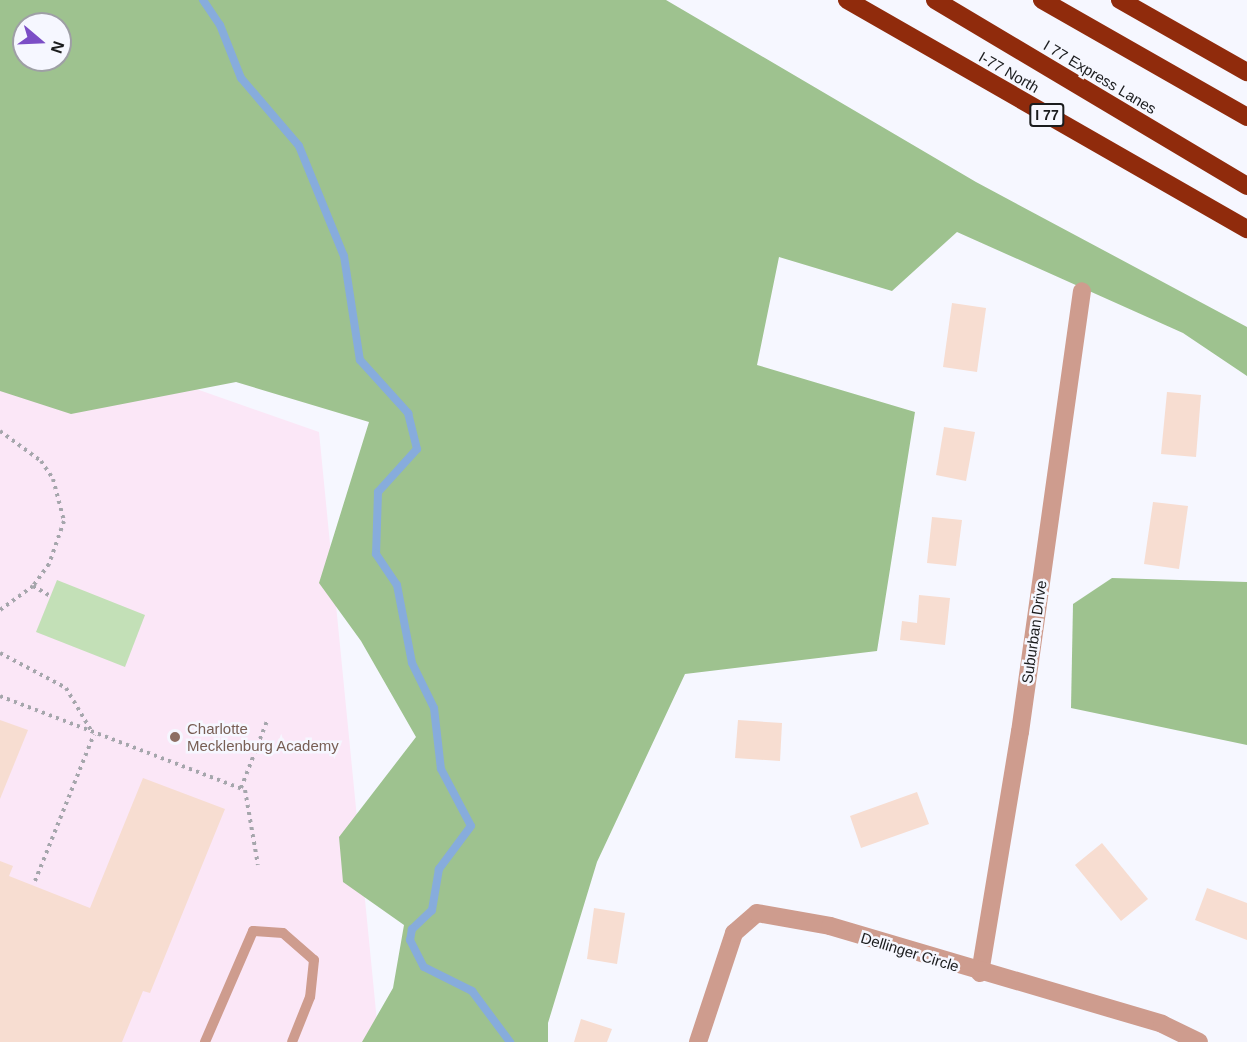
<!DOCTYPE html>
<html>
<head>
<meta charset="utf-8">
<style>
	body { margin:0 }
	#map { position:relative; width:1247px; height:1042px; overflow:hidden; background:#f6f7ff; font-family:Arial,sans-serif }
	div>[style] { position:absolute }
	.education>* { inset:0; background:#fbe7f7 }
	.green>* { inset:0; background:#c3e0b7 }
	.forest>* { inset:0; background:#9ec28f }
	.stream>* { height:8px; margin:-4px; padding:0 4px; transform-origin:4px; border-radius:4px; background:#87acdc }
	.building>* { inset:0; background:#f7ddd1 }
	.path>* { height:4px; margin-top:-2px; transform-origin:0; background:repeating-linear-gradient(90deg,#a5a6ac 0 3px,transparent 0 7.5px) }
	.lane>* { height:10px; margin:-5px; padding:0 5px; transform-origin:5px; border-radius:5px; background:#ce9c8e }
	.street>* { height:18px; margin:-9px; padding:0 9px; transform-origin:9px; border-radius:9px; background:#ce9c8e }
	.highway>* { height:18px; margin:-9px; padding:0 9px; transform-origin:9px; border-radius:9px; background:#902b0c }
	.dots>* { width:16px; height:16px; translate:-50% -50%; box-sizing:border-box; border:3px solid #f6f7ff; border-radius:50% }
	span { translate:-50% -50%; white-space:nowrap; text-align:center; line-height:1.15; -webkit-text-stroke:5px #f6f7ff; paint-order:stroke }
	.shield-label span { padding:2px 4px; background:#f6f7ff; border:2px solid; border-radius:4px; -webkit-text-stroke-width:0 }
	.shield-label { font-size:14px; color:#1b1c1e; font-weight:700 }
	.street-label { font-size:15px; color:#1b1c1e }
	.education-label { font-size:15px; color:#785e54 }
	.left { translate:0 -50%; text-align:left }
	.north { position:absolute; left:12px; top:12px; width:60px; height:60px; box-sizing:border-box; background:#f6f7ff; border:2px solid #9e9fa5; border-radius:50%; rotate:109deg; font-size:16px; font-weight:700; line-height:24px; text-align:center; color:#1b1c1e }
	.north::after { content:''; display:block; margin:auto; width:21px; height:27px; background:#7c4ec6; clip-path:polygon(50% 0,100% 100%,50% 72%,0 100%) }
</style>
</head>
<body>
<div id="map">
	<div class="education">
		<i style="clip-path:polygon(0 320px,319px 432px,379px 1042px,0 1042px)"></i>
	</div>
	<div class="green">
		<i style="clip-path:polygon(57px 580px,145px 615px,125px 667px,36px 632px)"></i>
	</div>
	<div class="forest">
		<i style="clip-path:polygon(evenodd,0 0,666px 0,976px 182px,1247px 327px,1247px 376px,1183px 333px,957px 232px,892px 291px,779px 257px,757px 365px,915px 412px,877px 651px,685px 674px,597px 862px,548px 1023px,548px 1042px,362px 1042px,393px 988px,404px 925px,343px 882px,339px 837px,416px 737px,361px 641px,319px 583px,369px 422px,236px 382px,71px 414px,0 391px,0 0,24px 24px,60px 24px,60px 60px,24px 60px,24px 24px)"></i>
		<i style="clip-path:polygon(1112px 578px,1247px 582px,1247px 745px,1071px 708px,1073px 604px)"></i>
	</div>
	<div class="stream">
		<i style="left:203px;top:0;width:30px;rotate:56deg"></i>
		<i style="left:220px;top:25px;width:57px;rotate:68.4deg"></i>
		<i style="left:241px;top:78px;width:89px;rotate:49.5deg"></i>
		<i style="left:299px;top:146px;width:119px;rotate:67.8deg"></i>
		<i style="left:344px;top:256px;width:105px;rotate:81.3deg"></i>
		<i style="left:360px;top:360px;width:72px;rotate:47.8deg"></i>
		<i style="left:408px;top:413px;width:37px;rotate:76deg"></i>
		<i style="left:417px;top:449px;width:58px;rotate:132.2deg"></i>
		<i style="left:378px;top:492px;width:62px;rotate:91.8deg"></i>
		<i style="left:376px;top:554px;width:37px;rotate:56deg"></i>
		<i style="left:397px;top:585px;width:79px;rotate:79.1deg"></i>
		<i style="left:412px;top:663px;width:50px;rotate:63.9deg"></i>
		<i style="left:434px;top:708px;width:61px;rotate:83.5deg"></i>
		<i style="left:441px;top:769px;width:64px;rotate:62.2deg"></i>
		<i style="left:471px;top:826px;width:54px;rotate:126.7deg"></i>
		<i style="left:439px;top:869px;width:42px;rotate:99.7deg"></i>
		<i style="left:432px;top:910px;width:28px;rotate:136deg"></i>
		<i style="left:412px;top:929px;width:11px;rotate:100deg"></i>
		<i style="left:410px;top:940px;width:30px;rotate:63deg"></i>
		<i style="left:424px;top:967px;width:54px;rotate:26.6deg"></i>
		<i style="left:472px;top:991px;width:64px;rotate:53.3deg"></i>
	</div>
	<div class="building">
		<i style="clip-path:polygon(952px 303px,986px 308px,977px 372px,943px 367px)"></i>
		<i style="clip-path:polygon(1167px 392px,1201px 395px,1196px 457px,1161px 454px)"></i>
		<i style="clip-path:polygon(944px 427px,975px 432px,966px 481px,936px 475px)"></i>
		<i style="clip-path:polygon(1153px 502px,1188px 506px,1179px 569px,1144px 564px)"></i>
		<i style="clip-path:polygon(932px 517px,962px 520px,956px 566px,927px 563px)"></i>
		<i style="clip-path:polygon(919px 595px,950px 598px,945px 645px,900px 640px,902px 621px,917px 623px)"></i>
		<i style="clip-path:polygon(0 720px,28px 730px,0 799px)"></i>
		<i style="clip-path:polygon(738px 720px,782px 723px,780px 761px,735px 758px)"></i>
		<i style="clip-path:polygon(143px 778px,225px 809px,150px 993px,143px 991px,122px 1042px,0 1042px,0 861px,13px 866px,9px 876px,90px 908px)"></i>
		<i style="clip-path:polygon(917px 792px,929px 824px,861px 848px,850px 816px)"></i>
		<i style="clip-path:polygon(1102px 843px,1148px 899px,1121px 921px,1075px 865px)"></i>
		<i style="clip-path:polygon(1207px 888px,1247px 903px,1247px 940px,1195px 920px)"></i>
		<i style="clip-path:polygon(594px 908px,625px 913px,617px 964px,587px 959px)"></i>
		<i style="clip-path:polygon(581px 1019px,612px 1029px,607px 1042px,574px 1042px)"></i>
	</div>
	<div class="path">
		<i style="left:0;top:431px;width:51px;rotate:36.2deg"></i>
		<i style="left:41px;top:461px;width:22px;rotate:56deg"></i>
		<i style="left:53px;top:479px;width:43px;rotate:75.3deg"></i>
		<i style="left:64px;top:521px;width:46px;rotate:109.2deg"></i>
		<i style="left:49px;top:564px;width:27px;rotate:126deg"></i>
		<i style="left:33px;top:586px;width:41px;rotate:144deg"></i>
		<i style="left:33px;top:586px;width:20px;rotate:30deg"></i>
		<i style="left:0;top:653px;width:75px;rotate:27.9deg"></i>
		<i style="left:66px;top:688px;width:51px;rotate:59.4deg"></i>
		<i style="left:0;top:696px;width:262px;rotate:21deg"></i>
		<i style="left:245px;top:790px;width:76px;rotate:80.2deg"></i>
		<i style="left:241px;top:788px;width:72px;rotate:-68.8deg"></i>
		<i style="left:35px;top:881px;width:158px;rotate:-68.1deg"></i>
	</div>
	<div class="lane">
		<i style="left:205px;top:1042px;width:121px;rotate:-66.6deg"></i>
		<i style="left:253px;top:931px;width:30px;rotate:4deg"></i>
		<i style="left:283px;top:933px;width:41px;rotate:41.1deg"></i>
		<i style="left:314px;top:960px;width:37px;rotate:96deg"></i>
		<i style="left:310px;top:997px;width:48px;rotate:111.8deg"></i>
	</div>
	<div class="street">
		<i style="left:980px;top:973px;width:244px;rotate:-80.6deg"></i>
		<i style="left:1020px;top:732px;width:445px;rotate:-82deg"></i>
		<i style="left:698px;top:1042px;width:115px;rotate:-71.7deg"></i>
		<i style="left:734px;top:933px;width:30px;rotate:-41deg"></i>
		<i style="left:757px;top:913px;width:74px;rotate:10.1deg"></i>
		<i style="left:830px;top:926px;width:346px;rotate:16.4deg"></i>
		<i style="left:1162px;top:1024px;width:41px;rotate:25.9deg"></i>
	</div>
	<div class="highway">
		<i style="left:847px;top:0;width:461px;rotate:29.8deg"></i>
		<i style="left:935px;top:0;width:363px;rotate:30.8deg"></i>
		<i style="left:1042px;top:0;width:236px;rotate:29.7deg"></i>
		<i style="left:1120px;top:0;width:146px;rotate:29.6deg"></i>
	</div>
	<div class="dots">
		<i style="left:175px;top:737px;background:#8d6e63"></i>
	</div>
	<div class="shield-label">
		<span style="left:1047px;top:115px">I 77</span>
	</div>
	<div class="street-label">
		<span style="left:1009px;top:72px;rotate:30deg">I-77 North</span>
		<span style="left:1100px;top:77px;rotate:31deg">I 77 Express Lanes</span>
		<span style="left:1034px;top:632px;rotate:-82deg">Suburban Drive</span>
		<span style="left:910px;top:952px;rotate:17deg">Dellinger Circle</span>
	</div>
	<div class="education-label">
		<span class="left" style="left:187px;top:737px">Charlotte<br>Mecklenburg Academy</span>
	</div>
	<div class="north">N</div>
</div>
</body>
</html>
